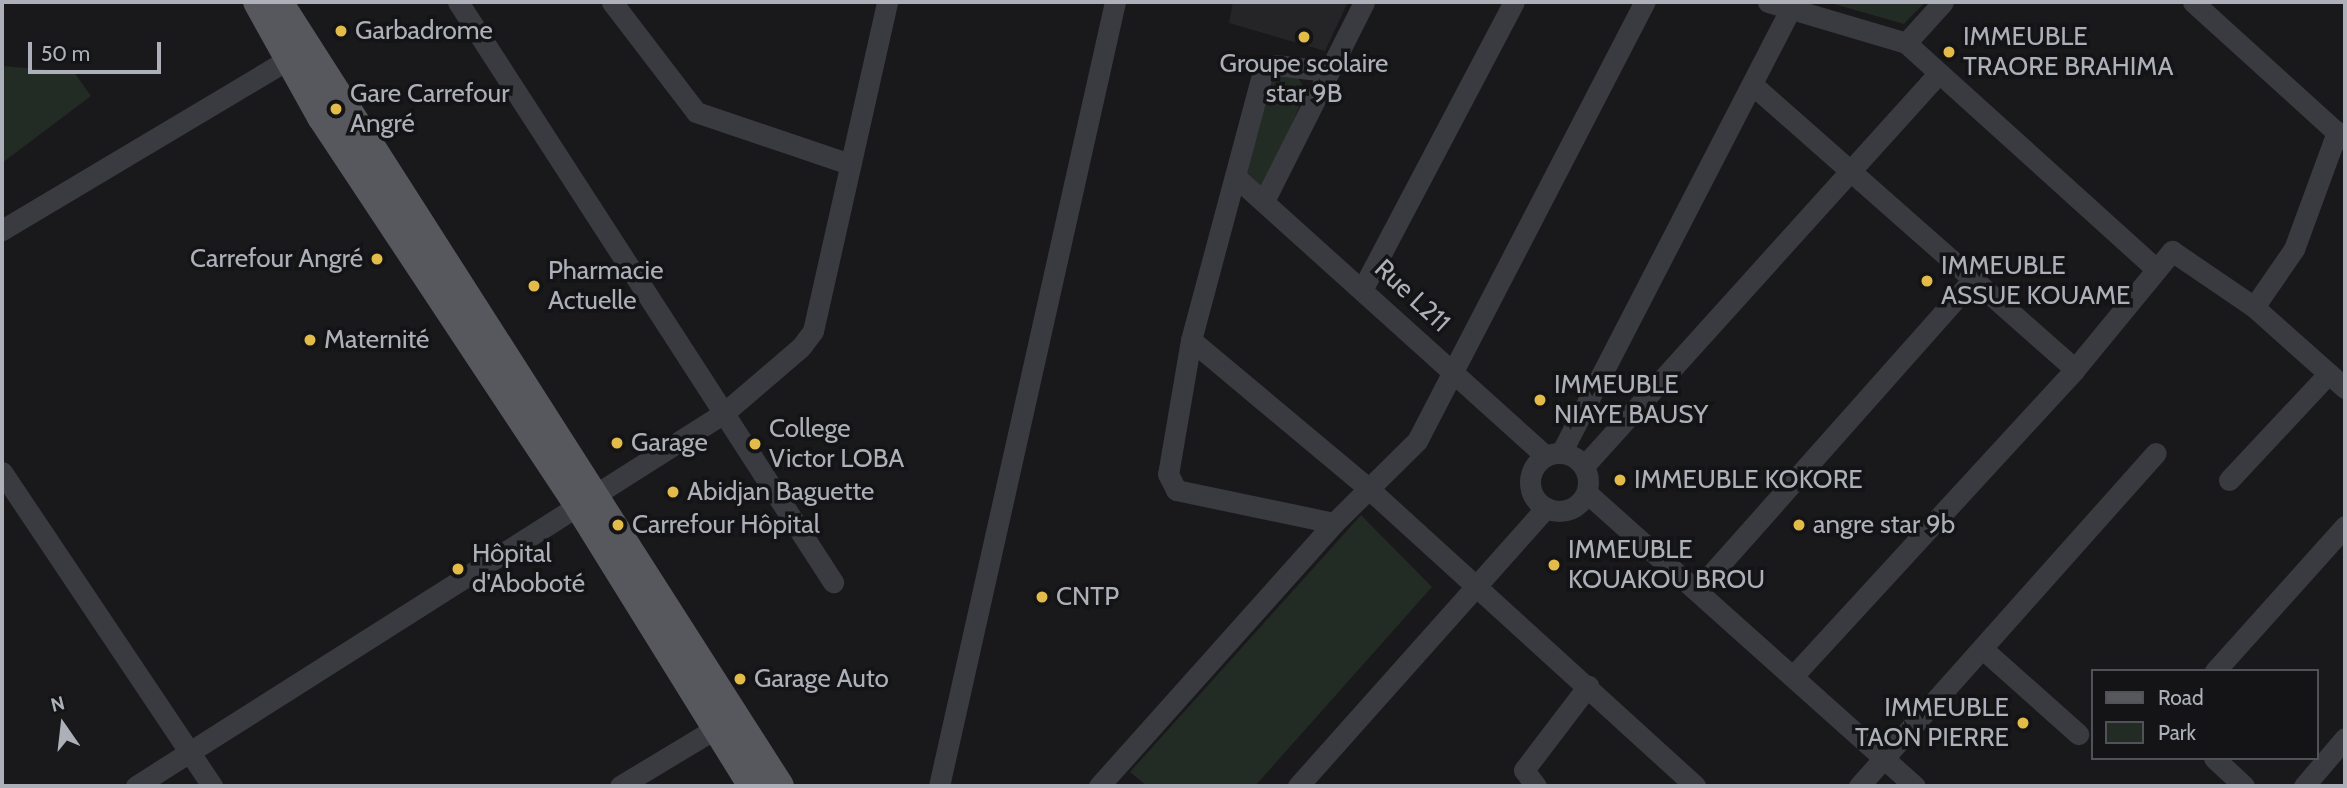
<!DOCTYPE html>
<html>
<head>
<meta charset="utf-8">
<style>
	body { margin:0 }
	#map { position:relative; width:2347px; height:788px; overflow:hidden; background:#19191b; font-family:Cabin,sans-serif }
	div>[style] { position:absolute }
	.built>* { inset:0; background:#252528 }
	.green>* { inset:0; background:#232b25 }
	.minor>* { height:21px; margin:-10.5px; padding:0 10.5px; transform-origin:10.5px; border-radius:10.5px; background:#3a3b40 }
	.minor>.ring { margin:-10.5px; padding:0; box-sizing:content-box; background:none; border:21px solid #3a3b40; border-radius:50% }
	.major>* { height:28px; margin:-14px; padding:0 14px; transform-origin:14px; border-radius:14px; background:#57585e }
	.dots>* { width:19px; height:19px; translate:-50% -50%; box-sizing:border-box; border:4px solid #141416; border-radius:50% }
	span { translate:-50% -50%; white-space:nowrap; text-align:center; line-height:1.15; -webkit-text-stroke:7px #141416; paint-order:stroke }
	.poi-label { font-size:26px; color:#adb0b9 }
	.left { translate:0 -50%; text-align:left }
	.right { translate:-100% -50%; text-align:right }
	.street-label { font-size:26px; color:#adb0b9 }
	.frame { position:absolute; inset:0; border:4px solid #adb0b9; pointer-events:none }
	.legend { position:absolute; left:2091px; top:669px; width:228px; height:91px; box-sizing:border-box; background:#141416; border:2px solid #515257; margin:0; padding:9px 12px; list-style:none; font-size:21px; color:#adb0b9 }
	.legend li { display:flex; align-items:center; gap:14px; height:35px }
	.legend b { width:35px; border:2px solid #515257 }
	.north { position:absolute; left:28px; top:690px; width:70px; height:70px; -webkit-text-stroke:5px #141416; paint-order:stroke; rotate:346deg; font-size:19px; font-weight:700; line-height:28px; text-align:center; color:#adb0b9 }
	.north::after { content:''; display:block; margin:auto; width:24px; height:32px; background:#adb0b9; clip-path:polygon(50% 0,100% 100%,50% 72%,0 100%) }
	.scale { position:absolute; left:28px; top:42px; width:133px; height:32px; box-sizing:border-box; border:4px solid #adb0b9; border-top:0; padding-left:9px; font-size:21px; line-height:24px; white-space:nowrap; color:#adb0b9; -webkit-text-stroke:5px #141416; paint-order:stroke }
</style>
</head>
<body>
<div id="map">
	<div class="built">
		<i style="clip-path:polygon(1233px 2px,1348px 2px,1325px 51px,1229px 23px)"></i>
	</div>
	<div class="green">
		<i style="clip-path:polygon(1827px 2px,1925px 2px,1904px 24px)"></i>
		<i style="clip-path:polygon(2px 66px,74px 72px,91px 96px,2px 163px)"></i>
		<i style="clip-path:polygon(1266px 75px,1298px 78px,1306px 91px,1264px 190px,1245px 175px)"></i>
		<i style="clip-path:polygon(1361px 515px,1432px 587px,1255px 786px,1147px 786px,1130px 772px)"></i>
	</div>
	<div class="minor">
		<i style="left:458px;top:2px;width:691px;rotate:57.12deg"></i>
		<i style="left:612px;top:2px;width:138px;rotate:52.6deg"></i>
		<i style="left:696px;top:112px;width:163px;rotate:18.7deg"></i>
		<i style="left:1768px;top:2px;width:144px;rotate:16.5deg"></i>
		<i style="left:1906px;top:43px;width:337px;rotate:42.1deg"></i>
		<i style="left:2193px;top:2px;width:205px;rotate:42.2deg"></i>
		<i style="left:1906px;top:43px;width:55px;rotate:-47.9deg"></i>
		<i style="left:1327px;top:71px;width:52px;rotate:-173.4deg"></i>
		<i style="left:1275px;top:65px;width:16px;rotate:142deg"></i>
		<i style="left:1262px;top:75px;width:274px;rotate:105deg"></i>
		<i style="left:1191px;top:340px;width:136px;rotate:99.7deg"></i>
		<i style="left:1168px;top:474px;width:18px;rotate:63deg"></i>
		<i style="left:1176px;top:490px;width:161px;rotate:11.8deg"></i>
		<i style="left:1754px;top:86px;width:428px;rotate:41.4deg"></i>
		<i style="left:1238px;top:179px;width:414px;rotate:42deg"></i>
		<i style="left:1265px;top:199px;width:220px;rotate:-63.3deg"></i>
		<i style="left:2px;top:230px;width:348px;rotate:-30.8deg"></i>
		<i style="left:1363px;top:288px;width:323px;rotate:-62.2deg"></i>
		<i style="left:2254px;top:307px;width:70px;rotate:-55.4deg"></i>
		<i style="left:2294px;top:249px;width:125px;rotate:-69.8deg"></i>
		<i style="left:1191px;top:340px;width:232px;rotate:39.9deg"></i>
		<i style="left:1369px;top:489px;width:441px;rotate:42.3deg"></i>
		<i style="left:1561px;top:453px;width:501px;rotate:-62.67deg"></i>
		<i class="ring" style="left:1530px;top:453px;width:37px;height:37px"></i>
		<i style="left:1584px;top:466px;width:528px;rotate:-47.92deg"></i>
		<i style="left:2px;top:472px;width:378px;rotate:56.2deg"></i>
		<i style="left:2229px;top:480px;width:146px;rotate:-46.9deg"></i>
		<i style="left:1587px;top:493px;width:440px;rotate:41.8deg"></i>
		<i style="left:1699px;top:588px;width:409px;rotate:-48.4deg"></i>
		<i style="left:1985px;top:651px;width:125px;rotate:41.7deg"></i>
		<i style="left:2215px;top:671px;width:195px;rotate:-48.1deg"></i>
		<i style="left:1794px;top:675px;width:415px;rotate:-47.4deg"></i>
		<i style="left:2075px;top:369px;width:153px;rotate:-50.6deg"></i>
		<i style="left:2172px;top:251px;width:99px;rotate:34.3deg"></i>
		<i style="left:2254px;top:307px;width:122px;rotate:41.7deg"></i>
		<i style="left:2214px;top:758px;width:41px;rotate:43deg"></i>
		<i style="left:136px;top:786px;width:696px;rotate:-32.39deg"></i>
		<i style="left:724px;top:413px;width:101px;rotate:-40.6deg"></i>
		<i style="left:801px;top:347px;width:20px;rotate:-53deg"></i>
		<i style="left:813px;top:331px;width:337px;rotate:-77.3deg"></i>
		<i style="left:620px;top:786px;width:112px;rotate:-31.1deg"></i>
		<i style="left:939px;top:786px;width:804px;rotate:-77.35deg"></i>
		<i style="left:1099px;top:786px;width:353px;rotate:-48.2deg"></i>
		<i style="left:1334px;top:523px;width:117px;rotate:-44.7deg"></i>
		<i style="left:1417px;top:441px;width:495px;rotate:-62.6deg"></i>
		<i style="left:1298px;top:786px;width:373px;rotate:-48.3deg"></i>
		<i style="left:1536px;top:786px;width:20px;rotate:-127deg"></i>
		<i style="left:1524px;top:770px;width:106px;rotate:-52.7deg"></i>
		<i style="left:1859px;top:786px;width:446px;rotate:-48.3deg"></i>
		<i style="left:2304px;top:786px;width:63px;rotate:-49.5deg"></i>
	</div>
	<div class="major">
		<i style="left:257px;top:2px;width:132px;rotate:60.9deg"></i>
		<i style="left:321px;top:117px;width:468px;rotate:56.5deg"></i>
		<i style="left:579px;top:507px;width:328px;rotate:58.2deg"></i>
		<i style="left:279px;top:2px;width:930px;rotate:57.42deg"></i>
	</div>
	<div class="dots">
		<i style="left:341px;top:31px;background:#e3bb49"></i>
		<i style="left:1304px;top:37px;background:#e3bb49"></i>
		<i style="left:1949px;top:52px;background:#e3bb49"></i>
		<i style="left:336px;top:109px;background:#e3bb49"></i>
		<i style="left:377px;top:259px;background:#e3bb49"></i>
		<i style="left:1927px;top:281px;background:#e3bb49"></i>
		<i style="left:534px;top:286px;background:#e3bb49"></i>
		<i style="left:310px;top:340px;background:#e3bb49"></i>
		<i style="left:1540px;top:400px;background:#e3bb49"></i>
		<i style="left:617px;top:443px;background:#e3bb49"></i>
		<i style="left:755px;top:444px;background:#e3bb49"></i>
		<i style="left:1620px;top:480px;background:#e3bb49"></i>
		<i style="left:673px;top:492px;background:#e3bb49"></i>
		<i style="left:618px;top:525px;background:#e3bb49"></i>
		<i style="left:1799px;top:525px;background:#e3bb49"></i>
		<i style="left:1554px;top:565px;background:#e3bb49"></i>
		<i style="left:458px;top:569px;background:#e3bb49"></i>
		<i style="left:1042px;top:597px;background:#e3bb49"></i>
		<i style="left:740px;top:679px;background:#e3bb49"></i>
		<i style="left:2023px;top:723px;background:#e3bb49"></i>
	</div>
	<div class="poi-label">
		<span class="left" style="left:355px;top:31px">Garbadrome</span>
		<span class="left" style="left:1963px;top:52px">IMMEUBLE<br>TRAORE BRAHIMA</span>
		<span style="left:1304px;top:79px">Groupe scolaire<br>star 9B</span>
		<span class="left" style="left:350px;top:109px">Gare Carrefour<br>Angré</span>
		<span class="right" style="left:363px;top:259px">Carrefour Angré</span>
		<span class="left" style="left:1941px;top:281px">IMMEUBLE<br>ASSUE KOUAME</span>
		<span class="left" style="left:548px;top:286px">Pharmacie<br>Actuelle</span>
		<span class="left" style="left:324px;top:340px">Maternité</span>
		<span class="left" style="left:1554px;top:400px">IMMEUBLE<br>NIAYE BAUSY</span>
		<span class="left" style="left:769px;top:444px">College<br>Victor LOBA</span>
		<span class="left" style="left:631px;top:443px">Garage</span>
		<span class="left" style="left:1634px;top:480px">IMMEUBLE KOKORE</span>
		<span class="left" style="left:687px;top:492px">Abidjan Baguette</span>
		<span class="left" style="left:632px;top:525px">Carrefour Hôpital</span>
		<span class="left" style="left:1813px;top:525px">angre star 9b</span>
		<span class="left" style="left:1568px;top:565px">IMMEUBLE<br>KOUAKOU BROU</span>
		<span class="left" style="left:472px;top:569px">Hôpital<br>d'Aboboté</span>
		<span class="left" style="left:1056px;top:597px">CNTP</span>
		<span class="left" style="left:754px;top:679px">Garage Auto</span>
		<span class="right" style="left:2009px;top:723px">IMMEUBLE<br>TAON PIERRE</span>
	</div>
	<div class="street-label">
		<span style="left:1412px;top:296px;rotate:43deg">Rue L211</span>
	</div>
	<div class="frame"></div>
	<ul class="legend">
	<li><b style="height:9px;background:#57585e"></b>Road</li>
	<li><b style="height:19px;background:#232b25"></b>Park</li>
	</ul>
	<div class="north">N</div>
	<div class="scale">50 m</div>
</div>
</body>
</html>
